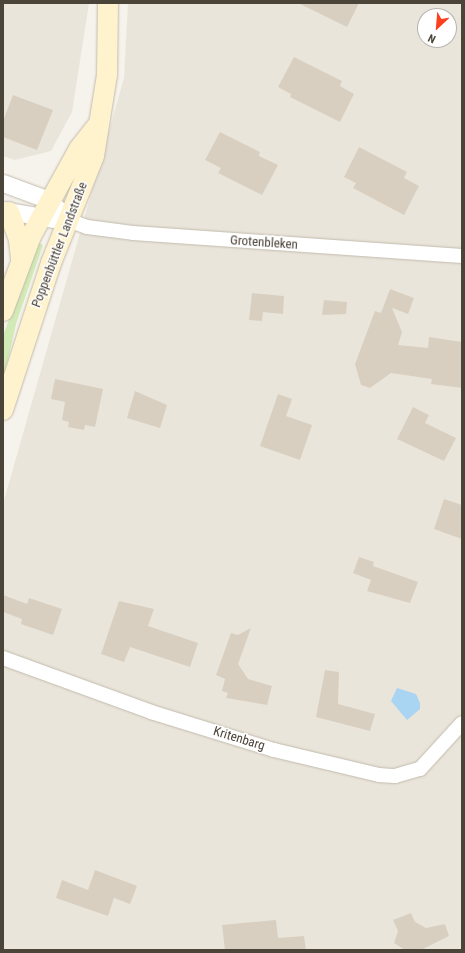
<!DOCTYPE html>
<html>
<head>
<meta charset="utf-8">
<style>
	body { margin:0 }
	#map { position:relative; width:465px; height:953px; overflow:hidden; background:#f6f3ec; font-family:"Roboto Condensed",sans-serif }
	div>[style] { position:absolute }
	.residential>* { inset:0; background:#eae5da }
	.green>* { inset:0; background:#d2eab5 }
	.water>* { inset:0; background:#a9d4f2 }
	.building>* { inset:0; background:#d8cfc1 }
	.roads { filter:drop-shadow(0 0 1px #c2bbae) drop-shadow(0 0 1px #c2bbae) }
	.minor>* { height:14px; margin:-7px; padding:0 7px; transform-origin:7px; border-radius:7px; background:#fff }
	.tertiary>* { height:17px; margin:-8.5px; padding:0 8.5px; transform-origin:8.5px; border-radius:8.5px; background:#fff }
	.secondary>* { height:20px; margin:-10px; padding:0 10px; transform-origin:10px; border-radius:10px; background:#fff3cd }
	span { translate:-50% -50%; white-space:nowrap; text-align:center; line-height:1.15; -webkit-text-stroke:3px #fff; paint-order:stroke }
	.street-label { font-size:13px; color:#4b4439 }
	.frame { position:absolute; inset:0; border:4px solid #4b4439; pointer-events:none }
	.north { position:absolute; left:417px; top:8px; width:40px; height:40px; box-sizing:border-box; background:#fff; border:1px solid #b7b4b0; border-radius:50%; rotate:206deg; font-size:11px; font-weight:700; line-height:16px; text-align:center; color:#4b4439 }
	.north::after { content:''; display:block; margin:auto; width:14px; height:18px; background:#fc3f1d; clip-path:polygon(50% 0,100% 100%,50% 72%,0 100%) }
</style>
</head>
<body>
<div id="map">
	<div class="residential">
		<i style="clip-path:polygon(3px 3px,89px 3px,72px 112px,51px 151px,15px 160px,3px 156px)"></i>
		<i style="clip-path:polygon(evenodd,128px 3px,462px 3px,462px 950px,3px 950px,3px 504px,124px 78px,128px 3px,425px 16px,449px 16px,449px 40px,425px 40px,425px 16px)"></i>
	</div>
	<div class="green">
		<i style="clip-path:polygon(37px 242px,43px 245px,16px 324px,3px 382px,3px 336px)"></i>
	</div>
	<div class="water">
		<i style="clip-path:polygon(397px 688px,416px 694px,420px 703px,420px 709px,407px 720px,391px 701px)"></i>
	</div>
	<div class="building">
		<i style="clip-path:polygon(298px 3px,359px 3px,347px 27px)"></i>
		<i style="clip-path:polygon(294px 57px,342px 81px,340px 86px,354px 94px,340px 122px,290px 97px,291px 94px,278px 87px)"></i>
		<i style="clip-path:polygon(13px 95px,53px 110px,37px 150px,3px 137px,3px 121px)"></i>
		<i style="clip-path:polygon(220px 132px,260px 152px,259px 156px,278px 165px,262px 195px,218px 173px,221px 168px,205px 160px)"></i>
		<i style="clip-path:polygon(359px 147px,407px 172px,404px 178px,419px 186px,404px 215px,353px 188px,356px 183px,344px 177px)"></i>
		<i style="clip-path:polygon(390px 289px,414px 298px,408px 314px,392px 308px,402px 332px,398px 345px,428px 348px,429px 337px,462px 342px,462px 388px,431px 384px,432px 379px,391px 373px,370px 388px,361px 385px,355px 364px,375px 311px,381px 313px)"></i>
		<i style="clip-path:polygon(252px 293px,284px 296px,283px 314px,263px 312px,262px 321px,249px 320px)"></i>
		<i style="clip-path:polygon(324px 300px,347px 302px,346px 314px,322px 315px)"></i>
		<i style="clip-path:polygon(55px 379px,103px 389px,95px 427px,85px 425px,84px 430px,68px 427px,69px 422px,62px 420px,65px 402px,51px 399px)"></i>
		<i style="clip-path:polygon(135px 391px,167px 405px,160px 428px,127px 418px)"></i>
		<i style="clip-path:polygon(278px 394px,292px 399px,286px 416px,312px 425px,300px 460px,260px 446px)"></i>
		<i style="clip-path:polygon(413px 407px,429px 415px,425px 423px,456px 438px,444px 461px,397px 439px)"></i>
		<i style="clip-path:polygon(444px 499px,462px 505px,462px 539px,434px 529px)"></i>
		<i style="clip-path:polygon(359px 557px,374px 562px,373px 566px,418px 582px,410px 603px,367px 591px,371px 580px,353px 573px)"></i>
		<i style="clip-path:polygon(3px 595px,27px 604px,29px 598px,62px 609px,53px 635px,21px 624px,22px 619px,3px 612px)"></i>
		<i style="clip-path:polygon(119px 601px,154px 609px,148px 626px,198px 643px,190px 667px,130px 647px,124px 662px,101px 654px)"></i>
		<i style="clip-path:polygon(251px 628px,238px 664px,248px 679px,272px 686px,267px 705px,226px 698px,228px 693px,222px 691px,225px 679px,216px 675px,231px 633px,238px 635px)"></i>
		<i style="clip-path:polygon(325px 670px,339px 672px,338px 704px,375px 714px,370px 731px,316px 717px)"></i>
		<i style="clip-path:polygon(95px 870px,137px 886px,130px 904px,114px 898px,108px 916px,56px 898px,62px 880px,88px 890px)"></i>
		<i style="clip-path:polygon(411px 913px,415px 922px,426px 928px,445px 924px,449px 936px,421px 950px,405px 950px,394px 943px,398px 931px,393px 920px)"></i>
		<i style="clip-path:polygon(276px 920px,278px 938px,304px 936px,306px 950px,225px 950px,222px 925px)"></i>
	</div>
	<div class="roads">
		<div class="minor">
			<i style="left:68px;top:220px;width:20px;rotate:20deg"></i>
			<i style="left:87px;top:227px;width:46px;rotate:7.4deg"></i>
			<i style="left:133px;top:233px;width:330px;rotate:4deg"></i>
			<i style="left:3px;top:658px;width:158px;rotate:20deg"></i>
			<i style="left:151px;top:712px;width:129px;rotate:17.2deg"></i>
			<i style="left:274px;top:750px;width:108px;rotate:13.4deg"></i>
			<i style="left:379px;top:775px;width:16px;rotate:4deg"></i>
			<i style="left:395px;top:776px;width:26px;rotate:-16deg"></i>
			<i style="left:420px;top:769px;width:62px;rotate:-47.6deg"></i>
		</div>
		<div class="tertiary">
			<i style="left:3px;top:183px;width:49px;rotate:20.3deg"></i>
			<i style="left:49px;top:200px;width:28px;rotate:46deg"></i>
			<i style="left:3px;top:210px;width:52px;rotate:10deg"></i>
		</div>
		<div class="secondary">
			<i style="left:9px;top:212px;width:30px;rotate:70deg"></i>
			<i style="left:19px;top:240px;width:18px;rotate:84deg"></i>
			<i style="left:3px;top:311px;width:80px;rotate:-69.5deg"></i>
			<i style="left:31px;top:236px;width:99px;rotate:-61.1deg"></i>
			<i style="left:79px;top:149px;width:31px;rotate:-52deg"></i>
			<i style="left:3px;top:410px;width:155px;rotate:-71.9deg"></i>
			<i style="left:51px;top:263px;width:115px;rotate:-68.1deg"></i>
			<i style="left:94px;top:156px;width:82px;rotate:-80.9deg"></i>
			<i style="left:107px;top:75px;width:72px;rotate:-89.2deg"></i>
		</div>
	</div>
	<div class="street-label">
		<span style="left:264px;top:243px;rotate:4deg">Grotenbleken</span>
		<span style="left:60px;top:245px;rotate:-69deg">Poppenbüttler Landstraße</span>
		<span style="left:239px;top:739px;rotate:17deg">Kritenbarg</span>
	</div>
	<div class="frame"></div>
	<div class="north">N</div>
</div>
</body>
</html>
